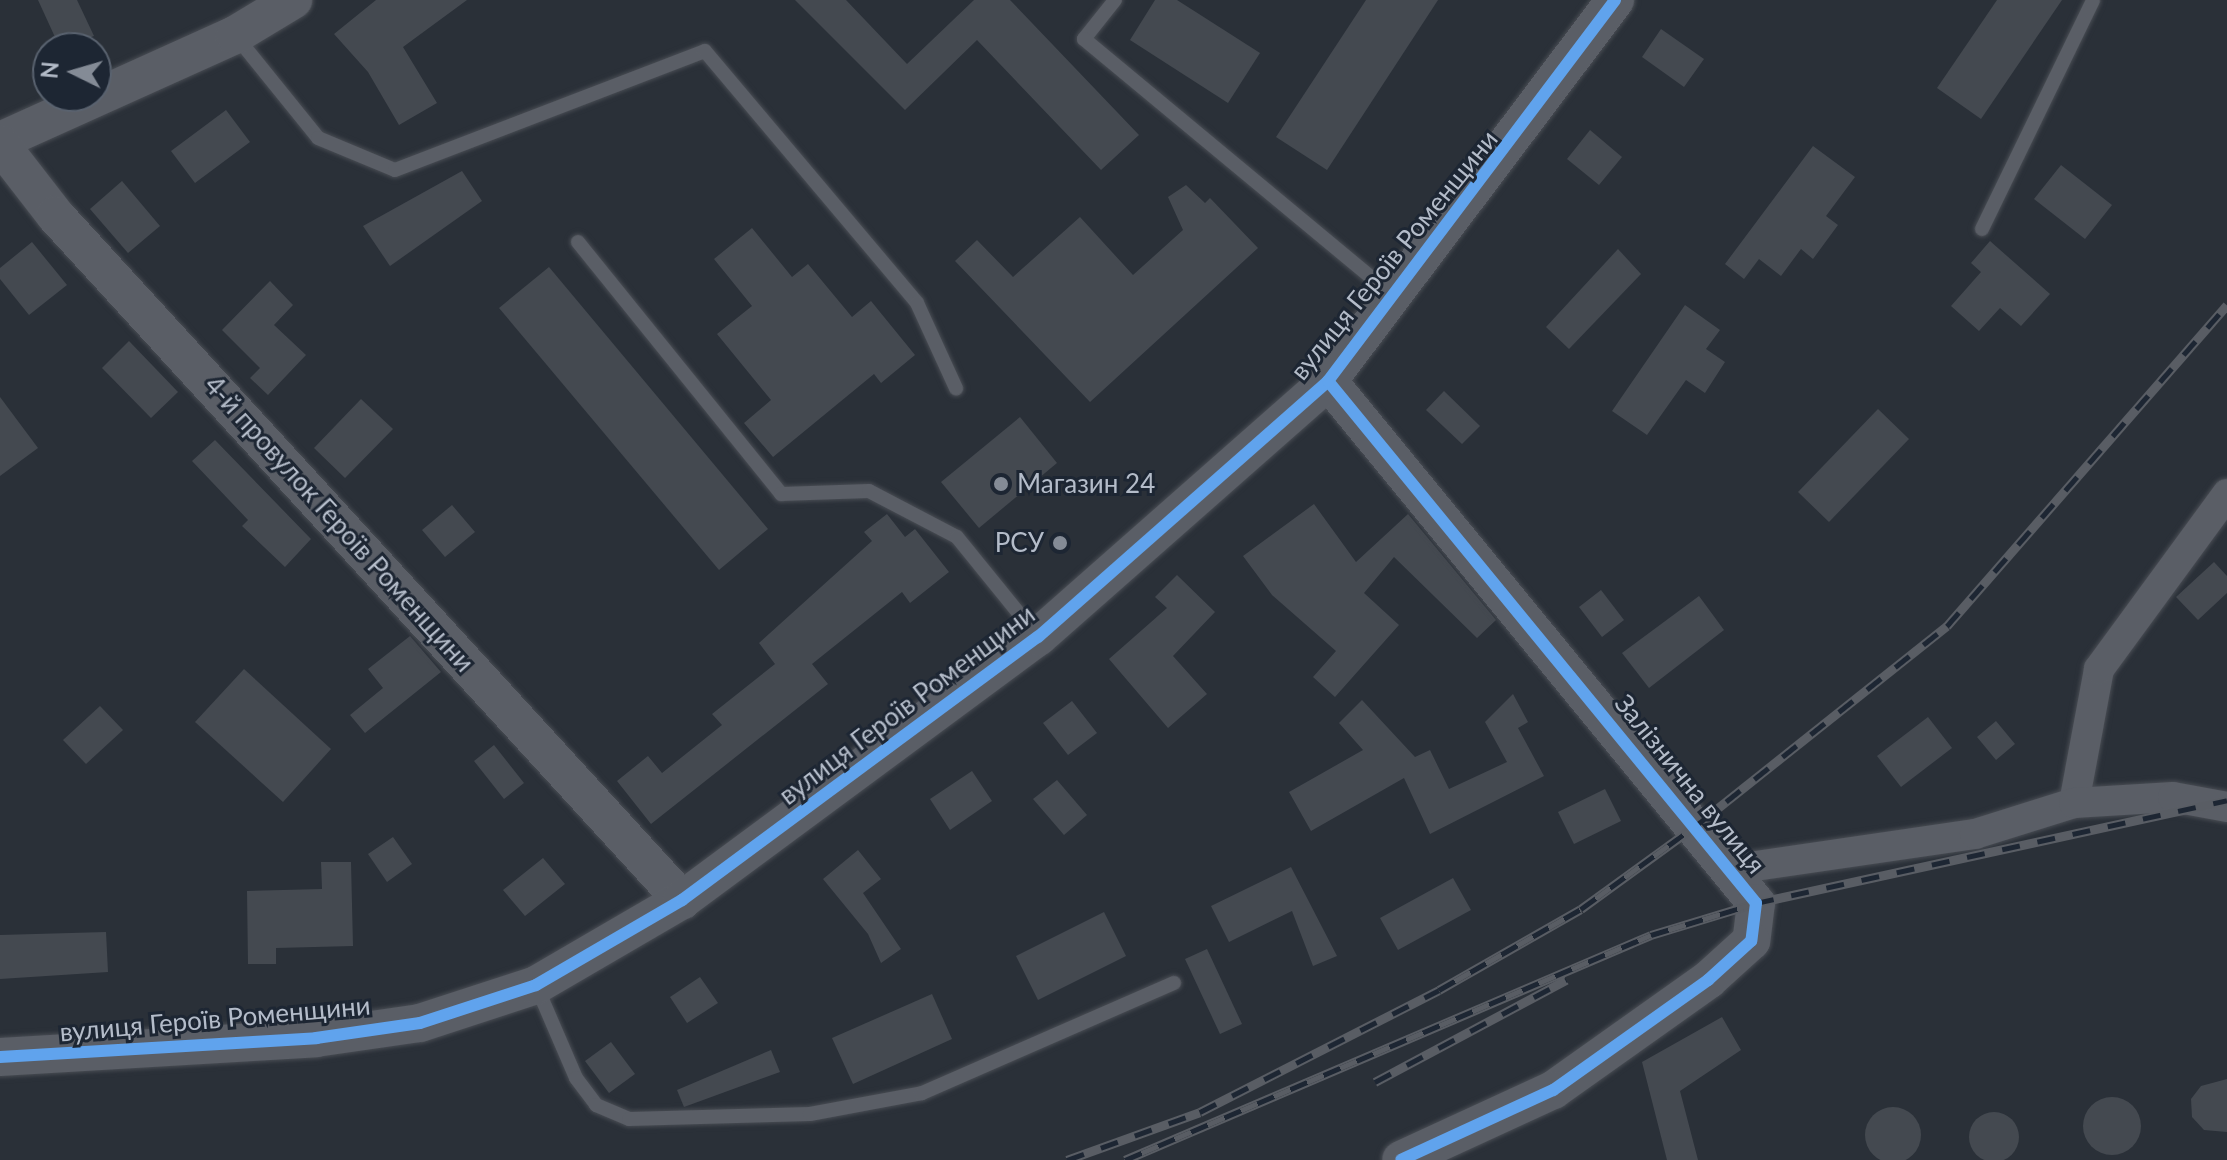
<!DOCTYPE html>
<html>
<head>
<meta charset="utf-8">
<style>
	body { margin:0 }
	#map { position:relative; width:2227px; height:1160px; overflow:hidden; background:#2a3038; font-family:Lato,sans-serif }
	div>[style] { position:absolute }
	.building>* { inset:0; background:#444950 }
	.round { border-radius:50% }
	.roads { filter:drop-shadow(0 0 2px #484c53) drop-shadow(0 0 2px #484c53) }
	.service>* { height:14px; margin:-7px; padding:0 7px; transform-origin:7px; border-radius:7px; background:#5a5e66 }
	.minor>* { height:30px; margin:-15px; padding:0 15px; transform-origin:15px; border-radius:15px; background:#5a5e66 }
	.tertiary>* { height:38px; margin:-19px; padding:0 19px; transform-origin:19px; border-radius:19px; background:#5a5e66 }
	.rail>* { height:9px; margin-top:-4.5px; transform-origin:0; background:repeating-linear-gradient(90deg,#1d2633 0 18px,#595d64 0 36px); box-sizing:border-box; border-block:2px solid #595d64 }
	.cycleway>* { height:12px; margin:-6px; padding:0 6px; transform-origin:6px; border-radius:6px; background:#60a3ed }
	.dots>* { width:22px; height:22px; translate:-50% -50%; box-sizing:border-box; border:4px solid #1d2633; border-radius:50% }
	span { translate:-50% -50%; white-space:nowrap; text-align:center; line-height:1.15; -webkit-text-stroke:6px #1d2633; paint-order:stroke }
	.street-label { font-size:26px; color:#b4bcc9 }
	.poi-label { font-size:26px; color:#b4bcc9 }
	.left { translate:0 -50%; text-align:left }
	.right { translate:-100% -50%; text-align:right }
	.north { position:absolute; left:32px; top:32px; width:80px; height:80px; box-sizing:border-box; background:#1d2633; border:2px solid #59626f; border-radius:50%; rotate:275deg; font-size:22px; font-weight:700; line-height:32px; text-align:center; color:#b4bcc9 }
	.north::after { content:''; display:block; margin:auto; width:28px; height:36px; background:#848b96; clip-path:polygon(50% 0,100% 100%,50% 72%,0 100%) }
</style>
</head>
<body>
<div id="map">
	<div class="building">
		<i style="clip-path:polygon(38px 0,77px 0,94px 36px,60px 48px)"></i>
		<i style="clip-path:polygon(376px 0,467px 0,403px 47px,437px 103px,399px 125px,368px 72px,334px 34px)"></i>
		<i style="clip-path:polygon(795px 0,846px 0,907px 64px,974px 0,1010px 0,1139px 135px,1101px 170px,977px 40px,905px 110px)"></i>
		<i style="clip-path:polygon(1155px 0,1177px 0,1260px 53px,1228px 103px,1130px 40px)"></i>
		<i style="clip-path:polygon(1366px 0,1438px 0,1327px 170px,1276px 137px)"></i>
		<i style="clip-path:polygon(1997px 0,2062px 0,1981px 119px,1937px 88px)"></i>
		<i style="clip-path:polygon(1661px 29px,1704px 59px,1684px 87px,1642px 57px)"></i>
		<i style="clip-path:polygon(226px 110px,250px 142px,195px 183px,171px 151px)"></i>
		<i style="clip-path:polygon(1590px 130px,1622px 157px,1599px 185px,1567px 159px)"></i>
		<i style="clip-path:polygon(1813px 146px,1855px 177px,1826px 216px,1838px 225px,1813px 259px,1801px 249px,1781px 276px,1759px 259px,1744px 279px,1725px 264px)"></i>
		<i style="clip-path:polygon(2061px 165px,2112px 205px,2085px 239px,2034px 199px)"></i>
		<i style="clip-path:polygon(462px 171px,482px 201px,390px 266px,363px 226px)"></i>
		<i style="clip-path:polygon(122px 181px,160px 226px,128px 253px,90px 209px)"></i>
		<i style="clip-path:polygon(1186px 185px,1205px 203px,1210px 198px,1258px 248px,1090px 402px,955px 261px,977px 240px,1013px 277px,1080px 217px,1133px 275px,1183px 230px,1168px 197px)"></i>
		<i style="clip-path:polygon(752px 228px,792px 277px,808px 264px,852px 317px,871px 301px,915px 355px,881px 383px,874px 374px,773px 457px,744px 423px,771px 400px,717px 334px,752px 306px,714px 259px)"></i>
		<i style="clip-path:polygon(1990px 241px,2050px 294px,2021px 326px,2000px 308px,1979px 331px,1951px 306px,1981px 272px,1971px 263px)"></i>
		<i style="clip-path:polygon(32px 242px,67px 285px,29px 315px,0 279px,0 268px)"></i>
		<i style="clip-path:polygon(1618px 249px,1641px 274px,1569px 349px,1546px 327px)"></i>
		<i style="clip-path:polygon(549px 267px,768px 529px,719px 570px,499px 308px)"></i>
		<i style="clip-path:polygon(270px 281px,293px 305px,274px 325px,306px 355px,268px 395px,250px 378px,260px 368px,222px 330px)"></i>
		<i style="clip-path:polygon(1685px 305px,1720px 330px,1706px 349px,1725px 362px,1705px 393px,1686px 380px,1647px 435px,1612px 411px)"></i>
		<i style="clip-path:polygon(129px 341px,178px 392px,151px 418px,102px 368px)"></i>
		<i style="clip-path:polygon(1444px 391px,1480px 426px,1462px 444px,1426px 410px)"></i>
		<i style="clip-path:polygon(0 397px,38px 448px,0 476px)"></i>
		<i style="clip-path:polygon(361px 399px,393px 429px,345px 478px,314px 448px)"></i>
		<i style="clip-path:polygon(1878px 409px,1909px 439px,1829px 522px,1798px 492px)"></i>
		<i style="clip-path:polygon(1020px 417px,1057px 463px,979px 528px,941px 482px)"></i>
		<i style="clip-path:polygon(215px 440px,311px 539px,285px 567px,242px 526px,248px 520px,192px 461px)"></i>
		<i style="clip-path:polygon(1314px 504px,1356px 562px,1408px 514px,1496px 620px,1477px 638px,1394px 557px,1364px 593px,1399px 625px,1335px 697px,1313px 677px,1336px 651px,1272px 595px,1243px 556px)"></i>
		<i style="clip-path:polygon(452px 505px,475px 532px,445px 557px,422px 530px)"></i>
		<i style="clip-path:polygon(887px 514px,905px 537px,915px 529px,949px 572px,910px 603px,902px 592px,812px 664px,828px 684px,651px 824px,617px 781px,648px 756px,662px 773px,722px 725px,712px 714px,775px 664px,759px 643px,872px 541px,864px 532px)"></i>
		<i style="clip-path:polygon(2214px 562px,2227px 576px,2227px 593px,2198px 620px,2176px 597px)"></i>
		<i style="clip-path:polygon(1177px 575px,1215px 612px,1173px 656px,1207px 694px,1168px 728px,1109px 659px,1167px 608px,1155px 597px)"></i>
		<i style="clip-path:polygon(1601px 590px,1624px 620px,1602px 637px,1579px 607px)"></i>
		<i style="clip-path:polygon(1699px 596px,1724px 630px,1649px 688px,1622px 653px)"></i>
		<i style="clip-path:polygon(410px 636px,441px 672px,365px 733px,350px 715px,383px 688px,368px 669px)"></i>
		<i style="clip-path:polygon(244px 669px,331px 749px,283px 802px,195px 722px)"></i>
		<i style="clip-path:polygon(1513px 694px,1528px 722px,1518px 728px,1544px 776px,1430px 834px,1404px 778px,1311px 831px,1289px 792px,1363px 750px,1339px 723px,1362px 700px,1415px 757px,1430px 750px,1449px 789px,1507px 762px,1485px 722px)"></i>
		<i style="clip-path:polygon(1072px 701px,1097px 733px,1068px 755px,1043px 723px)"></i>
		<i style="clip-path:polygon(100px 706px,123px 730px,86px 764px,63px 740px)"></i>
		<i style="clip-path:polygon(1928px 717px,1952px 748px,1901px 787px,1877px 756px)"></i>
		<i style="clip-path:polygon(1996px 721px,2015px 744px,1996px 760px,1977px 737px)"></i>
		<i style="clip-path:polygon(494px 745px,524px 783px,504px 799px,474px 761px)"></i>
		<i style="clip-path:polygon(972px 771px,992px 801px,950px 830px,930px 799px)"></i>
		<i style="clip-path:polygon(1057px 780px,1087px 815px,1064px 835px,1033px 799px)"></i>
		<i style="clip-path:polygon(1605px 789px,1621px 821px,1574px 844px,1558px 812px)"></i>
		<i style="clip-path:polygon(393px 837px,412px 864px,387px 882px,368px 854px)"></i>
		<i style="clip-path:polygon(858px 850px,881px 879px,863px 893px,901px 949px,881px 963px,868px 934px,823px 879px)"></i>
		<i style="clip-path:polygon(543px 858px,565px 884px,525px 916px,503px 890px)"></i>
		<i style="clip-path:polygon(321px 862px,351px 862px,353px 946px,276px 948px,276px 964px,248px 964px,247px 891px,322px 889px)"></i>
		<i style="clip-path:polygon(1291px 867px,1337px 956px,1313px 966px,1292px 911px,1229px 942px,1211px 906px)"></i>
		<i style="clip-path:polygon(1453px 878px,1471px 910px,1398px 950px,1380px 918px)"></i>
		<i style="clip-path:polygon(1104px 912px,1126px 956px,1038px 1000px,1016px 956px)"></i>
		<i style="clip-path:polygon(106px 932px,108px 972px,0 979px,0 935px)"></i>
		<i style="clip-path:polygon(1207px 949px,1242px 1024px,1220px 1034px,1185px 959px)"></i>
		<i style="clip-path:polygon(700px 977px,718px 1003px,687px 1023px,670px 997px)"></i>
		<i style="clip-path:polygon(932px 994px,952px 1039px,853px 1084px,832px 1038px)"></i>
		<i style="clip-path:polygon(1722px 1017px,1741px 1050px,1680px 1091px,1698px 1160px,1667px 1160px,1642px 1062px)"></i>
		<i style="clip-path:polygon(611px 1042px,635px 1074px,609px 1093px,585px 1061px)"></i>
		<i style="clip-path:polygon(771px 1050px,780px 1072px,684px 1107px,677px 1090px)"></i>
		<i style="clip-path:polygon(2227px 1079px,2227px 1132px,2204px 1130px,2192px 1117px,2191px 1099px,2201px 1086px)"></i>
		<i class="round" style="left:2083px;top:1097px;width:58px;height:58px"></i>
		<i class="round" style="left:1865px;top:1107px;width:56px;height:56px"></i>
		<i class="round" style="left:1969px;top:1112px;width:50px;height:50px"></i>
	</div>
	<div class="roads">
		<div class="service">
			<i style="left:1115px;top:0;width:50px;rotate:128.5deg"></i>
			<i style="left:1084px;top:39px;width:399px;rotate:39.7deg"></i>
			<i style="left:235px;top:35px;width:132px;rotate:51.1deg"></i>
			<i style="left:318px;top:138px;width:83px;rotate:22.6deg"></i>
			<i style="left:395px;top:170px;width:332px;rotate:-21deg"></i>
			<i style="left:705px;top:51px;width:329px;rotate:49.9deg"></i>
			<i style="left:917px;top:303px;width:94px;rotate:65.4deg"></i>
			<i style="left:1982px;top:229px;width:254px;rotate:-64.1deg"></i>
			<i style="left:578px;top:242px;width:324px;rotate:51.1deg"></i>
			<i style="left:781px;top:494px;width:88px;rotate:-2deg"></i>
			<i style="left:869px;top:491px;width:99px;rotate:27.6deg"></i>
			<i style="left:957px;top:537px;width:129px;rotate:51deg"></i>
			<i style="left:536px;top:985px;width:101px;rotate:66.7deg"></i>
			<i style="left:576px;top:1078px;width:34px;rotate:53deg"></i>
			<i style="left:596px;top:1105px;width:36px;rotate:23deg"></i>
			<i style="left:629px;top:1119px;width:181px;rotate:-1.6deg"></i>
			<i style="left:810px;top:1114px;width:114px;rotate:-10.6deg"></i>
			<i style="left:922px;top:1093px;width:275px;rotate:-23.6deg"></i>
		</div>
		<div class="minor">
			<i style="left:2074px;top:803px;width:136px;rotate:-79.4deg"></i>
			<i style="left:2099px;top:669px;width:217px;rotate:-53.8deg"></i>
			<i style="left:1735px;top:869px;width:243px;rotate:-8.3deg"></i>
			<i style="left:1975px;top:834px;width:104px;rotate:-17.4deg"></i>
			<i style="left:2074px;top:803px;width:99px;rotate:-3.5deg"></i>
			<i style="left:2173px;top:797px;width:55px;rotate:10.5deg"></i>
		</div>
		<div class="tertiary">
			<i style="left:0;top:141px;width:258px;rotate:-24.3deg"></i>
			<i style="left:235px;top:35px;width:68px;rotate:-31.1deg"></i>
			<i style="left:0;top:144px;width:90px;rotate:52.2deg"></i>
			<i style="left:55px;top:215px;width:929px;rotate:47.53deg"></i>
			<i style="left:1328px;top:381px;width:675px;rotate:50.65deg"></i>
			<i style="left:1756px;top:903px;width:38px;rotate:97deg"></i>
			<i style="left:1751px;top:941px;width:58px;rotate:137.8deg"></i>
			<i style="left:1708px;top:980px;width:190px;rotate:144.6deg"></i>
			<i style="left:1553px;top:1090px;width:167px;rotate:155.3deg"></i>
			<i style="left:0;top:1057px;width:317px;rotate:-3.4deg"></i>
			<i style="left:316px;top:1038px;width:105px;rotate:-8.2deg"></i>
			<i style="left:420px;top:1023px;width:122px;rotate:-18.1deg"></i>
			<i style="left:536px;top:985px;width:169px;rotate:-30.2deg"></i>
			<i style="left:682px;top:900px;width:443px;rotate:-36.5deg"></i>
			<i style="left:1038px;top:637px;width:387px;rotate:-41.4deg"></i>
			<i style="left:1328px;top:381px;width:477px;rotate:-53deg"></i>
		</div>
	</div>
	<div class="rail">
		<i style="left:1375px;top:1082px;width:217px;rotate:-28.1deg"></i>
		<i style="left:1067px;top:1160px;width:141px;rotate:-19.8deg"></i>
		<i style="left:1200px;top:1112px;width:268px;rotate:-27deg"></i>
		<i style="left:1439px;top:990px;width:163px;rotate:-29.7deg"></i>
		<i style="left:1581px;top:909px;width:145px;rotate:-36deg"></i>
		<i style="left:1698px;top:824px;width:318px;rotate:-38.5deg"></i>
		<i style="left:1947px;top:626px;width:426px;rotate:-48.9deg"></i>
		<i style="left:1125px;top:1160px;width:572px;rotate:-23.16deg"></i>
		<i style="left:1651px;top:935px;width:110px;rotate:-16.9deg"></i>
		<i style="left:1756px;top:903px;width:482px;rotate:-12.3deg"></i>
	</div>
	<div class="cycleway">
		<i style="left:1328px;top:381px;width:675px;rotate:50.65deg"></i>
		<i style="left:1756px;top:903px;width:38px;rotate:97deg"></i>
		<i style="left:1751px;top:941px;width:58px;rotate:137.8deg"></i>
		<i style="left:1708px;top:980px;width:190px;rotate:144.6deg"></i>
		<i style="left:1553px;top:1090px;width:167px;rotate:155.3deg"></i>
		<i style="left:0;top:1057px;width:317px;rotate:-3.4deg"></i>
		<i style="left:316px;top:1038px;width:105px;rotate:-8.2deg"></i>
		<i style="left:420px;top:1023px;width:122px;rotate:-18.1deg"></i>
		<i style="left:536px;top:985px;width:169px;rotate:-30.2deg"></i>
		<i style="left:682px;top:900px;width:443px;rotate:-36.5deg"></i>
		<i style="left:1038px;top:637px;width:387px;rotate:-41.4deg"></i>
		<i style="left:1328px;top:381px;width:477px;rotate:-53deg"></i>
	</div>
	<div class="dots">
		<i style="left:1001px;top:484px;background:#848b96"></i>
		<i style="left:1060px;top:543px;background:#848b96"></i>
	</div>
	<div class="street-label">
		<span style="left:1394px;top:255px;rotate:-51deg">вулиця Героїв Роменщини</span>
		<span style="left:339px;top:524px;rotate:48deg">4-й провулок Героїв Роменщини</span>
		<span style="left:907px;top:705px;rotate:-37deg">вулиця Героїв Роменщини</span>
		<span style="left:1690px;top:784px;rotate:51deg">Залізнична вулиця</span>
		<span style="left:215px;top:1019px;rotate:-5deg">вулиця Героїв Роменщини</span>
	</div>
	<div class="poi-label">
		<span class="left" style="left:1017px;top:484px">Магазин 24</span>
		<span class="right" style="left:1044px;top:543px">РСУ</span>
	</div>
	<div class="north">N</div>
</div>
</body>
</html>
